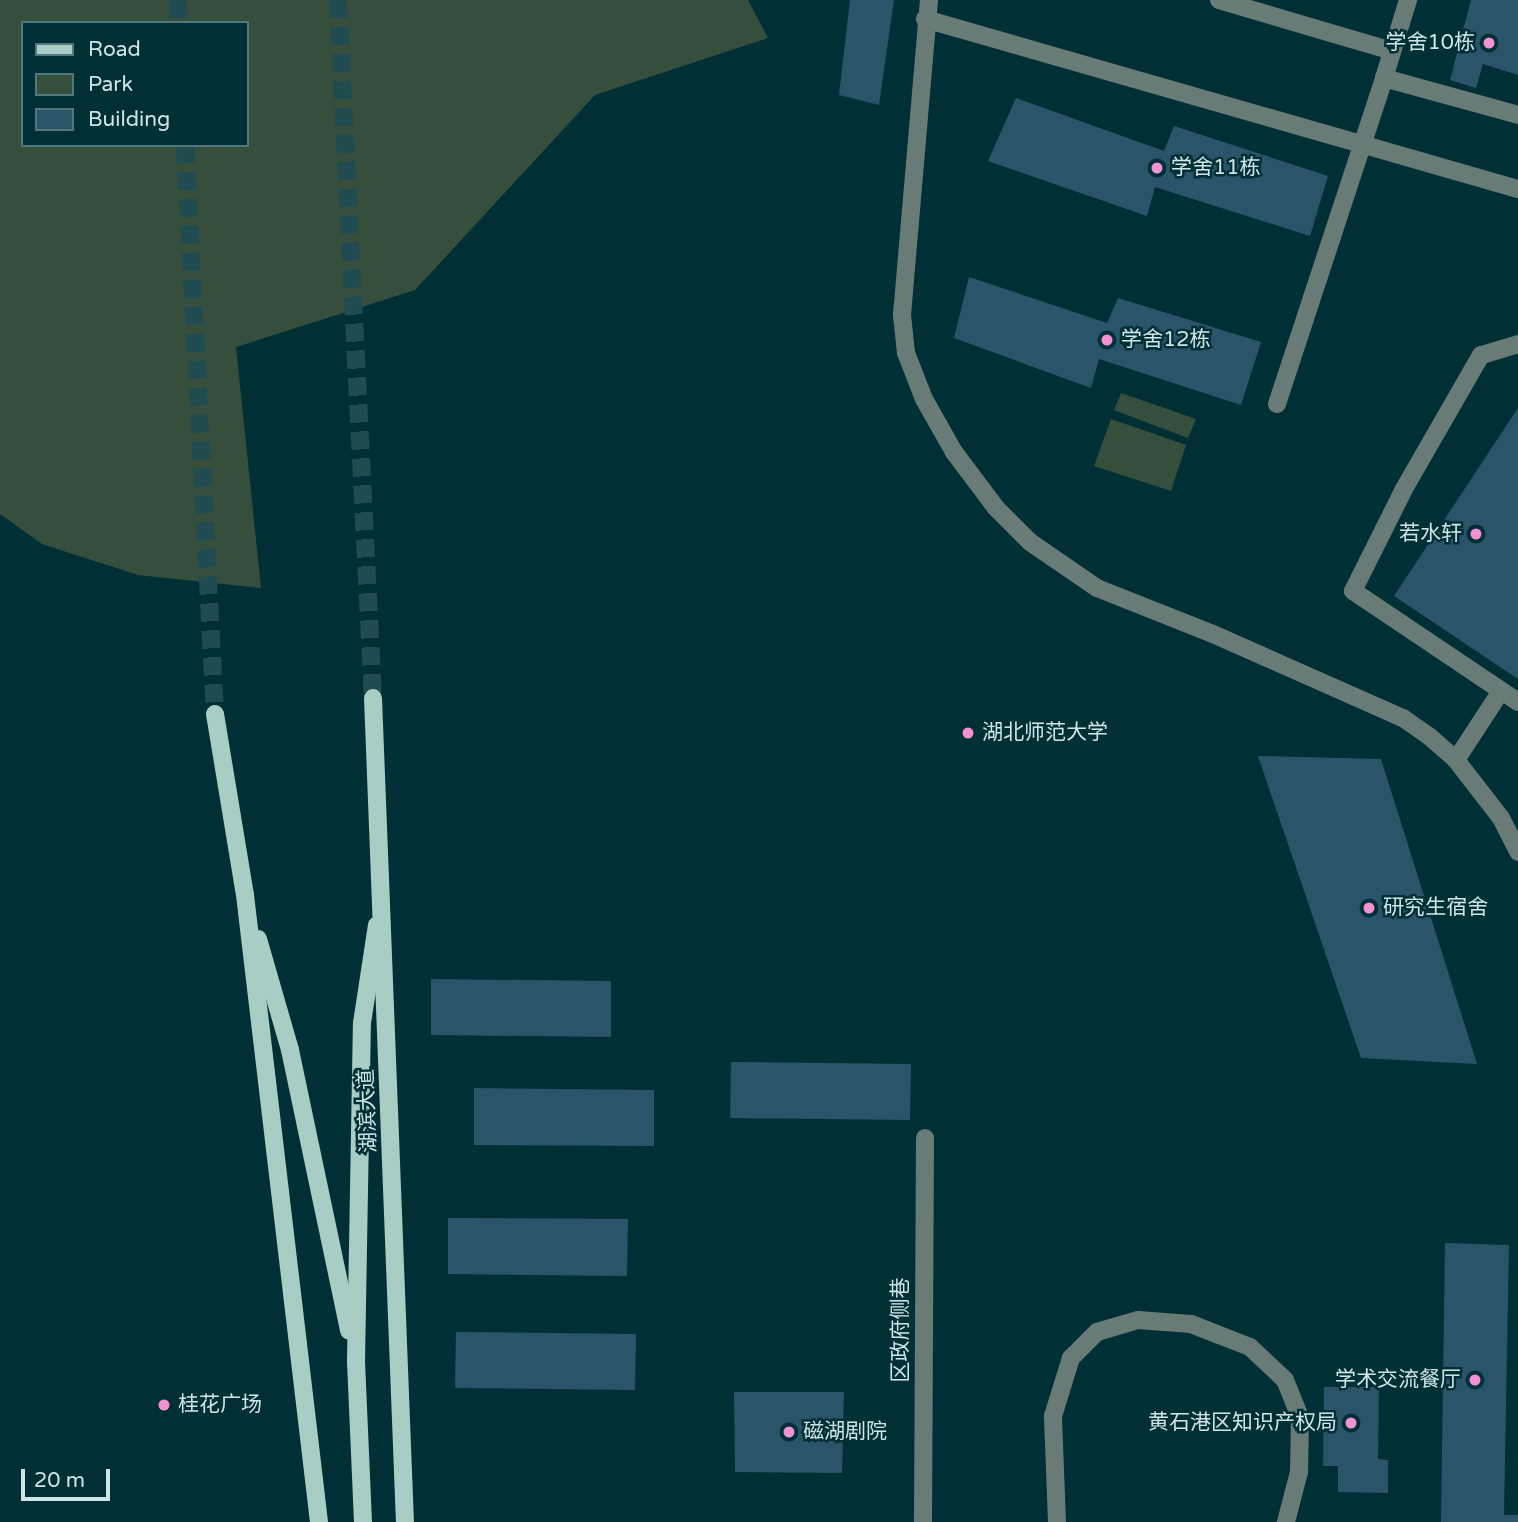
<!DOCTYPE html>
<html>
<head>
<meta charset="utf-8">
<style>
	body { margin:0 }
	#map { position:relative; width:1518px; height:1522px; overflow:hidden; background:#003036; font-family:"Varela Round","Noto Sans SC",sans-serif }
	div>[style] { position:absolute }
	.green>* { inset:0; background:#364f3d }
	.building>* { inset:0; background:#2a546a }
	.major-tunnel>* { height:18px; margin-top:-9px; transform-origin:0; background:repeating-linear-gradient(90deg,#1f4b51 0 18px,transparent 0 27px) }
	.minor>* { height:18px; margin:-9px; padding:0 9px; transform-origin:9px; border-radius:9px; background:#697b76 }
	.major>* { height:18px; margin:-9px; padding:0 9px; transform-origin:9px; border-radius:9px; background:#a7cdc4 }
	.dots>* { width:19px; height:19px; translate:-50% -50%; box-sizing:border-box; border:4px solid #003036; border-radius:50% }
	span { translate:-50% -50%; white-space:nowrap; text-align:center; line-height:1.15; -webkit-text-stroke:5px #003036; paint-order:stroke }
	.poi-label { font-size:21px; color:#cee4e7 }
	.right { translate:-100% -50%; text-align:right }
	.left { translate:0 -50%; text-align:left }
	.street-label { font-size:21px; color:#cee4e7 }
	.legend { position:absolute; left:21px; top:21px; width:228px; height:126px; box-sizing:border-box; background:#003036; border:2px solid #52787d; margin:0; padding:9px 12px; list-style:none; font-size:21px; color:#cee4e7 }
	.legend li { display:flex; align-items:center; gap:14px; height:35px }
	.legend b { width:35px; border:2px solid #52787d }
	.scale { position:absolute; left:21px; top:1469px; width:89px; height:32px; box-sizing:border-box; border:4px solid #cee4e7; border-top:0; padding-left:9px; font-size:21px; line-height:24px; white-space:nowrap; color:#cee4e7; -webkit-text-stroke:5px #003036; paint-order:stroke }
</style>
</head>
<body>
<div id="map">
	<div class="green">
		<i style="clip-path:polygon(evenodd,0 0,748px 0,768px 38px,595px 95px,415px 290px,236px 347px,261px 588px,138px 575px,42px 544px,0 514px,0 0,23px 23px,247px 23px,247px 145px,23px 145px,23px 23px)"></i>
		<i style="clip-path:polygon(1121px 393px,1196px 419px,1188px 438px,1114px 410px)"></i>
		<i style="clip-path:polygon(1111px 419px,1186px 445px,1171px 491px,1094px 466px)"></i>
	</div>
	<div class="building">
		<i style="clip-path:polygon(850px 0,894px 0,879px 105px,839px 95px)"></i>
		<i style="clip-path:polygon(1471px 0,1518px 0,1518px 75px,1483px 64px,1476px 88px,1450px 80px)"></i>
		<i style="clip-path:polygon(1016px 98px,1164px 151px,1174px 126px,1328px 176px,1310px 236px,1155px 187px,1147px 216px,988px 161px)"></i>
		<i style="clip-path:polygon(969px 277px,1107px 323px,1118px 298px,1261px 342px,1241px 405px,1099px 359px,1091px 388px,954px 338px)"></i>
		<i style="clip-path:polygon(1518px 408px,1518px 679px,1394px 596px)"></i>
		<i style="clip-path:polygon(1258px 756px,1381px 759px,1477px 1064px,1361px 1058px)"></i>
		<i style="clip-path:polygon(431px 979px,611px 981px,611px 1037px,431px 1035px)"></i>
		<i style="clip-path:polygon(731px 1062px,911px 1064px,910px 1120px,730px 1118px)"></i>
		<i style="clip-path:polygon(474px 1088px,654px 1090px,654px 1146px,474px 1145px)"></i>
		<i style="clip-path:polygon(448px 1218px,628px 1219px,627px 1276px,448px 1274px)"></i>
		<i style="clip-path:polygon(1445px 1243px,1509px 1245px,1504px 1515px,1518px 1515px,1518px 1522px,1441px 1522px)"></i>
		<i style="clip-path:polygon(456px 1332px,636px 1334px,635px 1390px,455px 1388px)"></i>
		<i style="clip-path:polygon(1324px 1387px,1379px 1387px,1378px 1459px,1388px 1460px,1388px 1493px,1338px 1492px,1338px 1466px,1323px 1466px)"></i>
		<i style="clip-path:polygon(734px 1392px,844px 1392px,842px 1473px,735px 1472px)"></i>
	</div>
	<div class="major-tunnel">
		<i style="left:178px;top:0;width:23px;rotate:88deg"></i>
		<i style="left:338px;top:0;width:699px;rotate:87.13deg"></i>
		<i style="left:185px;top:145px;width:570px;rotate:86.98deg"></i>
	</div>
	<div class="minor">
		<i style="left:929px;top:0;width:316px;rotate:94.9deg"></i>
		<i style="left:902px;top:315px;width:38px;rotate:84deg"></i>
		<i style="left:906px;top:353px;width:49px;rotate:68.6deg"></i>
		<i style="left:924px;top:399px;width:61px;rotate:60.5deg"></i>
		<i style="left:954px;top:452px;width:70px;rotate:53.1deg"></i>
		<i style="left:996px;top:508px;width:48px;rotate:45deg"></i>
		<i style="left:1030px;top:542px;width:81px;rotate:34.5deg"></i>
		<i style="left:1097px;top:588px;width:125px;rotate:21.6deg"></i>
		<i style="left:1213px;top:634px;width:208px;rotate:23.9deg"></i>
		<i style="left:1403px;top:718px;width:33px;rotate:35deg"></i>
		<i style="left:1430px;top:737px;width:35px;rotate:41deg"></i>
		<i style="left:1456px;top:760px;width:73px;rotate:52.2deg"></i>
		<i style="left:1501px;top:818px;width:38px;rotate:63deg"></i>
		<i style="left:1219px;top:0;width:180px;rotate:16.4deg"></i>
		<i style="left:1408px;top:0;width:82px;rotate:107.1deg"></i>
		<i style="left:1384px;top:78px;width:139px;rotate:15.4deg"></i>
		<i style="left:925px;top:19px;width:617px;rotate:16deg"></i>
		<i style="left:1518px;top:344px;width:39px;rotate:163deg"></i>
		<i style="left:1481px;top:355px;width:155px;rotate:119.9deg"></i>
		<i style="left:1404px;top:489px;width:114px;rotate:116.6deg"></i>
		<i style="left:1353px;top:591px;width:199px;rotate:33.9deg"></i>
		<i style="left:1277px;top:404px;width:343px;rotate:-71.8deg"></i>
		<i style="left:1456px;top:760px;width:82px;rotate:-56.9deg"></i>
		<i style="left:923px;top:1522px;width:384px;rotate:-89.7deg"></i>
		<i style="left:1057px;top:1522px;width:106px;rotate:-92.2deg"></i>
		<i style="left:1053px;top:1416px;width:61px;rotate:-72.8deg"></i>
		<i style="left:1071px;top:1358px;width:37px;rotate:-45deg"></i>
		<i style="left:1097px;top:1332px;width:43px;rotate:-16.3deg"></i>
		<i style="left:1138px;top:1320px;width:53px;rotate:4.3deg"></i>
		<i style="left:1191px;top:1324px;width:63px;rotate:21.3deg"></i>
		<i style="left:1250px;top:1347px;width:48px;rotate:43.3deg"></i>
		<i style="left:1285px;top:1380px;width:40px;rotate:68deg"></i>
		<i style="left:1300px;top:1417px;width:55px;rotate:91deg"></i>
		<i style="left:1299px;top:1472px;width:52px;rotate:104.6deg"></i>
	</div>
	<div class="major">
		<i style="left:373px;top:698px;width:825px;rotate:87.78deg"></i>
		<i style="left:215px;top:714px;width:183px;rotate:80.6deg"></i>
		<i style="left:245px;top:895px;width:631px;rotate:83.27deg"></i>
		<i style="left:258px;top:939px;width:116px;rotate:73.9deg"></i>
		<i style="left:290px;top:1050px;width:287px;rotate:78.1deg"></i>
		<i style="left:363px;top:1522px;width:160px;rotate:-92.5deg"></i>
		<i style="left:356px;top:1362px;width:339px;rotate:-89deg"></i>
		<i style="left:362px;top:1023px;width:99px;rotate:-81.3deg"></i>
	</div>
	<div class="dots">
		<i style="left:1489px;top:43px;background:#f491d3"></i>
		<i style="left:1157px;top:168px;background:#f491d3"></i>
		<i style="left:1107px;top:340px;background:#f491d3"></i>
		<i style="left:1476px;top:534px;background:#f491d3"></i>
		<i style="left:968px;top:733px;background:#f491d3"></i>
		<i style="left:1369px;top:908px;background:#f491d3"></i>
		<i style="left:1475px;top:1380px;background:#f491d3"></i>
		<i style="left:164px;top:1405px;background:#f491d3"></i>
		<i style="left:1351px;top:1423px;background:#f491d3"></i>
		<i style="left:789px;top:1432px;background:#f491d3"></i>
	</div>
	<div class="poi-label">
		<span class="right" style="left:1475px;top:43px">学舍10栋</span>
		<span class="left" style="left:1171px;top:168px">学舍11栋</span>
		<span class="left" style="left:1121px;top:340px">学舍12栋</span>
		<span class="right" style="left:1462px;top:534px">若水轩</span>
		<span class="left" style="left:982px;top:733px">湖北师范大学</span>
		<span class="left" style="left:1383px;top:908px">研究生宿舍</span>
		<span class="right" style="left:1461px;top:1380px">学术交流餐厅</span>
		<span class="left" style="left:178px;top:1405px">桂花广场</span>
		<span class="right" style="left:1337px;top:1423px">黄石港区知识产权局</span>
		<span class="left" style="left:803px;top:1432px">磁湖剧院</span>
	</div>
	<div class="street-label">
		<span style="left:368px;top:1111px;rotate:-92deg">湖滨大道</span>
		<span style="left:901px;top:1330px;rotate:-90deg">区政府侧巷</span>
	</div>
	<ul class="legend">
	<li><b style="height:9px;background:#a7cdc4"></b>Road</li>
	<li><b style="height:19px;background:#364f3d"></b>Park</li>
	<li><b style="height:19px;background:#2a546a"></b>Building</li>
	</ul>
	<div class="scale">20 m</div>
</div>
</body>
</html>
